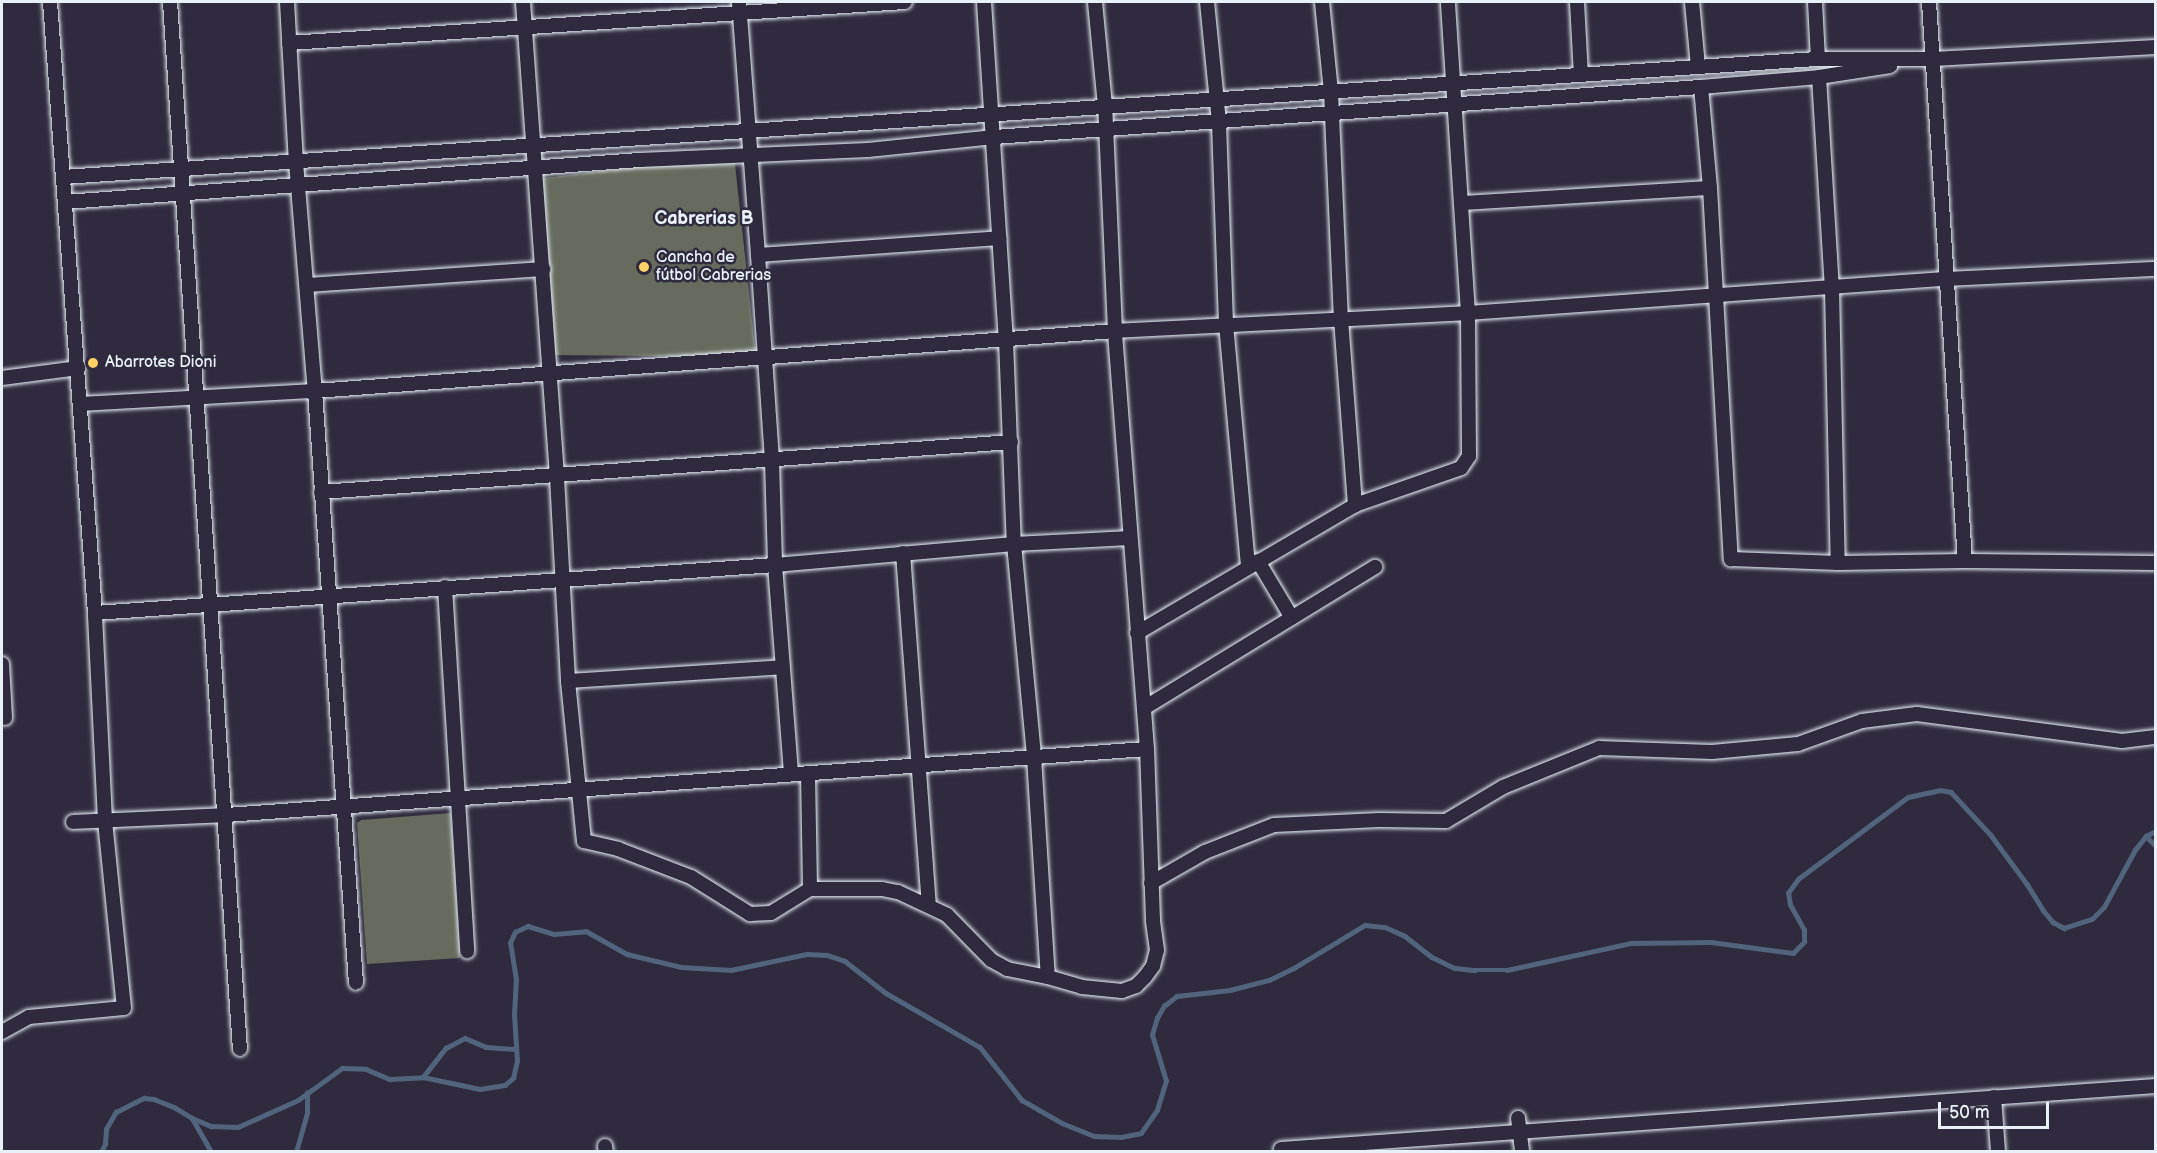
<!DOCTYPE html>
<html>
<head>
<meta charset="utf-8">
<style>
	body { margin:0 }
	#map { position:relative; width:2157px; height:1153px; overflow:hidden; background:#2f2a3d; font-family:"Balsamiq Sans",sans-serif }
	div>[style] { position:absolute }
	.green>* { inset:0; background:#666b5e }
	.stream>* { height:4.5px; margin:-2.25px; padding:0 2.25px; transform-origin:2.25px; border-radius:2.25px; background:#52647d }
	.roads { filter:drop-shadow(0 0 2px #e8f1f8) drop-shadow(0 0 2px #e8f1f8) }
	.street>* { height:14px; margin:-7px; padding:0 7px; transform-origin:7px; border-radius:7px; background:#2f2a3d }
	.dots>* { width:16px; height:16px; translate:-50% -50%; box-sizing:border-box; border:3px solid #2f2a3d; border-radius:50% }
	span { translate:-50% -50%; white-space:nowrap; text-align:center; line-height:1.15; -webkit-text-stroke:5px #2f2a3d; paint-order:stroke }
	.poi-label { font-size:16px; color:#e8f1f8 }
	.left { translate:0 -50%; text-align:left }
	.neighbourhood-label { font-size:18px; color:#e8f1f8; font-weight:700 }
	.frame { position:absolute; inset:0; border:3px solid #e8f1f8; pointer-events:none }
	.scale { position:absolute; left:1938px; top:1102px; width:111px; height:27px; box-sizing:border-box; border:3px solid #e8f1f8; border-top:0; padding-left:8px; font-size:18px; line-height:21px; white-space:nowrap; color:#e8f1f8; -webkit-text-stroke:4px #2f2a3d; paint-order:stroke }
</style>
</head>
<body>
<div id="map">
	<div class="green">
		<i style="clip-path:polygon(734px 155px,756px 357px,548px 355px,536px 179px)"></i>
		<i style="clip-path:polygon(451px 813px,460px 958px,367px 964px,357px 823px,361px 820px)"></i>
	</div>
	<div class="stream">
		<i style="left:2146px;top:836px;width:14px;rotate:45deg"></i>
		<i style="left:423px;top:1077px;width:37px;rotate:-52deg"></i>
		<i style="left:446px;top:1048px;width:21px;rotate:-28deg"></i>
		<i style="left:465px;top:1038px;width:23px;rotate:23deg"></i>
		<i style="left:486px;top:1047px;width:30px;rotate:4deg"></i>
		<i style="left:192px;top:1118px;width:39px;rotate:60deg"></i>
		<i style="left:101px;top:1152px;width:9px;rotate:-63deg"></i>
		<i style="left:105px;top:1144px;width:15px;rotate:-86deg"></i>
		<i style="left:106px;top:1129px;width:20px;rotate:-60deg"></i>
		<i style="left:116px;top:1112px;width:31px;rotate:-27deg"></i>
		<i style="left:144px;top:1098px;width:10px;rotate:6deg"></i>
		<i style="left:154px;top:1099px;width:22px;rotate:22deg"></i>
		<i style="left:174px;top:1107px;width:21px;rotate:31deg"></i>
		<i style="left:192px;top:1118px;width:21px;rotate:23deg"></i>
		<i style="left:211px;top:1126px;width:27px;rotate:2deg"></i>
		<i style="left:238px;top:1127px;width:66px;rotate:-24.2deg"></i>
		<i style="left:298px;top:1100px;width:54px;rotate:-36deg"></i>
		<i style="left:342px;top:1068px;width:24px;rotate:2deg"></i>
		<i style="left:366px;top:1069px;width:26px;rotate:23deg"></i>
		<i style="left:390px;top:1079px;width:33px;rotate:-3deg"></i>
		<i style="left:423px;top:1077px;width:58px;rotate:11.9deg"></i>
		<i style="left:480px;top:1089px;width:25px;rotate:-9deg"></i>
		<i style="left:505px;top:1085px;width:11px;rotate:-41deg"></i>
		<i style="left:513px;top:1078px;width:17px;rotate:-77deg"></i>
		<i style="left:517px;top:1061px;width:46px;rotate:-93.7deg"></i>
		<i style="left:514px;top:1015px;width:35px;rotate:-87deg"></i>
		<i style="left:516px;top:980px;width:37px;rotate:-99deg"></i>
		<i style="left:510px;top:943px;width:12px;rotate:-66deg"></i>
		<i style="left:515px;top:932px;width:14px;rotate:-25deg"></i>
		<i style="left:528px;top:926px;width:27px;rotate:17deg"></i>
		<i style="left:554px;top:934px;width:32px;rotate:-5deg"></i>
		<i style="left:586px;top:931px;width:47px;rotate:29.3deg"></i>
		<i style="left:627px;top:954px;width:56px;rotate:13.5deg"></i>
		<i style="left:681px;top:967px;width:50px;rotate:3.4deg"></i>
		<i style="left:731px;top:970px;width:78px;rotate:-11.9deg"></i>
		<i style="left:807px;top:954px;width:20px;rotate:3deg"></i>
		<i style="left:827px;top:955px;width:19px;rotate:18deg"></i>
		<i style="left:845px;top:961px;width:52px;rotate:38deg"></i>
		<i style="left:886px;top:993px;width:108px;rotate:29.9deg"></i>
		<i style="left:980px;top:1047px;width:68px;rotate:51.6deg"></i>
		<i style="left:1022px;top:1100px;width:46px;rotate:29.9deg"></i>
		<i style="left:1062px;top:1123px;width:35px;rotate:22deg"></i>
		<i style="left:1095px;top:1136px;width:26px;rotate:2deg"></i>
		<i style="left:1121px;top:1137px;width:20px;rotate:-11deg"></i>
		<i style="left:1141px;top:1133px;width:28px;rotate:-55deg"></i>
		<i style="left:1157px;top:1110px;width:30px;rotate:-73deg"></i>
		<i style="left:1166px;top:1081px;width:48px;rotate:-106.9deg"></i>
		<i style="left:1152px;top:1035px;width:18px;rotate:-74deg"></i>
		<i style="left:1157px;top:1018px;width:14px;rotate:-60deg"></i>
		<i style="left:1164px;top:1006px;width:16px;rotate:-38deg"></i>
		<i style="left:1177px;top:996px;width:53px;rotate:-6.5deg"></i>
		<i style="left:1230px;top:990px;width:40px;rotate:-14.4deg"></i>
		<i style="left:1269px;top:980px;width:28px;rotate:-26deg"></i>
		<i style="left:1294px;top:968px;width:83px;rotate:-31.2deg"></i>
		<i style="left:1365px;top:925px;width:20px;rotate:6deg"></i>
		<i style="left:1385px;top:927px;width:22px;rotate:24deg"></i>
		<i style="left:1405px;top:936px;width:34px;rotate:38deg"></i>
		<i style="left:1432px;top:957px;width:25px;rotate:26deg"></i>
		<i style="left:1455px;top:968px;width:20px;rotate:6deg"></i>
		<i style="left:1475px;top:970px;width:32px"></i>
		<i style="left:1507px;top:970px;width:127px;rotate:-12.3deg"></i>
		<i style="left:1631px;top:943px;width:80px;rotate:-0.7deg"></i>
		<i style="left:1711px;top:942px;width:83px;rotate:7.6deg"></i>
		<i style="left:1793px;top:953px;width:16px;rotate:-45deg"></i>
		<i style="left:1804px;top:942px;width:12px;rotate:-90deg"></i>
		<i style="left:1804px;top:930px;width:29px;rotate:-119deg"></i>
		<i style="left:1790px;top:905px;width:12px;rotate:-99deg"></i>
		<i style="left:1788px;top:893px;width:17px;rotate:-54deg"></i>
		<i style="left:1798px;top:879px;width:137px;rotate:-36.7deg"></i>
		<i style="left:1908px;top:797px;width:33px;rotate:-12deg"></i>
		<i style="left:1940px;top:790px;width:11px;rotate:10deg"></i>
		<i style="left:1951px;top:792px;width:59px;rotate:47.1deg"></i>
		<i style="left:1991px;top:835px;width:61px;rotate:53.7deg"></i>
		<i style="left:2027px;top:884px;width:31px;rotate:58deg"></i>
		<i style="left:2043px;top:910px;width:16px;rotate:50deg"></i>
		<i style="left:2053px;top:922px;width:13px;rotate:29deg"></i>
		<i style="left:2064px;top:928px;width:29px;rotate:-18deg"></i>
		<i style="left:2092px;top:919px;width:17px;rotate:-45deg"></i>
		<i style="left:2104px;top:907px;width:65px;rotate:-61.5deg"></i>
		<i style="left:2135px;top:850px;width:18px;rotate:-52deg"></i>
		<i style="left:2146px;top:836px;width:11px;rotate:-27deg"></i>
		<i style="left:296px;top:1152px;width:41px;rotate:-74.2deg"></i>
		<i style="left:307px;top:1113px;width:20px;rotate:-90deg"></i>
	</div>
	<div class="roads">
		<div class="street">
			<i style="left:170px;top:2px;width:1049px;rotate:86.18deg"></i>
			<i style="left:287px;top:2px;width:160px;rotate:86.8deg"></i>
			<i style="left:296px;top:162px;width:230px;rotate:85.3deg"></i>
			<i style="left:315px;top:391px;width:593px;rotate:86.04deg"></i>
			<i style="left:523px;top:2px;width:476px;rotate:85.9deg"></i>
			<i style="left:557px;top:477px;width:204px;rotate:86.9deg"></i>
			<i style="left:568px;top:681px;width:161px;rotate:84.3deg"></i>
			<i style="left:584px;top:841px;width:35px;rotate:13deg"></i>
			<i style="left:618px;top:849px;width:78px;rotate:21deg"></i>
			<i style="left:691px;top:877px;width:70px;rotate:32.1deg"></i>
			<i style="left:750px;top:914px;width:21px;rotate:-3deg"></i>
			<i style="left:771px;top:913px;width:46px;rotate:-31.6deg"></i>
			<i style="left:810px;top:889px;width:72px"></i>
			<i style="left:882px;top:889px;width:16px;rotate:11deg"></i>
			<i style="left:898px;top:892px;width:54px;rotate:25.1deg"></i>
			<i style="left:947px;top:915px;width:63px;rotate:45.6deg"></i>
			<i style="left:991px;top:960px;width:18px;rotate:29deg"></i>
			<i style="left:1007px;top:969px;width:42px;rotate:11deg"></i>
			<i style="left:1048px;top:977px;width:35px;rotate:16deg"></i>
			<i style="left:1082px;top:987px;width:40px;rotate:5.7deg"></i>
			<i style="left:1122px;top:991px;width:15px;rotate:-20deg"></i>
			<i style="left:1136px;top:986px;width:13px;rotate:-45deg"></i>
			<i style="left:1145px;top:977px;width:14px;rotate:-54deg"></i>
			<i style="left:1153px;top:966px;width:16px;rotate:-76deg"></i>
			<i style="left:1157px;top:950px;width:30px;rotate:-98deg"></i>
			<i style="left:1153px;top:920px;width:171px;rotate:-92deg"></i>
			<i style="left:1147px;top:749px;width:419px;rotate:-94.4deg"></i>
			<i style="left:1115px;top:331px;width:225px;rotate:-92.5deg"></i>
			<i style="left:1105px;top:106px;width:104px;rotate:-95.5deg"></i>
			<i style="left:739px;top:2px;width:254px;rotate:85.7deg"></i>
			<i style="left:758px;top:255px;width:206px;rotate:86.1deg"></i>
			<i style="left:772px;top:461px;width:104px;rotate:88.3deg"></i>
			<i style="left:775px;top:565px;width:209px;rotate:85.6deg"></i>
			<i style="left:984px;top:2px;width:339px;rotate:86.3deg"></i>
			<i style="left:1006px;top:340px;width:204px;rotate:87.8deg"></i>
			<i style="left:1014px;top:544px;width:214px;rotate:84.6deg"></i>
			<i style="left:1034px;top:757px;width:220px;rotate:86.4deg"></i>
			<i style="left:1207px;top:2px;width:122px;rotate:84.3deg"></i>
			<i style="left:1219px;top:123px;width:201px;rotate:88deg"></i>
			<i style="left:1226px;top:324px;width:244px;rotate:84.8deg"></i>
			<i style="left:1322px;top:2px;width:90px;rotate:84.3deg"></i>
			<i style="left:1331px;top:92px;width:227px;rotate:87.5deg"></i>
			<i style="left:1341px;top:319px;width:187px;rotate:85.7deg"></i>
			<i style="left:1577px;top:2px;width:73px;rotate:86.9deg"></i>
			<i style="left:1692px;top:2px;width:65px;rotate:84.7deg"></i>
			<i style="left:1815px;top:2px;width:57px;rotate:87deg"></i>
			<i style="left:1929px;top:2px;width:560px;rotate:86.32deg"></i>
			<i style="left:289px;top:43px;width:617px;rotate:-3.81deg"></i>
			<i style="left:1819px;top:77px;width:211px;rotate:86.5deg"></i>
			<i style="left:1832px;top:288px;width:275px;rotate:88.8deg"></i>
			<i style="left:1701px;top:87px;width:101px;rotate:84.9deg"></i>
			<i style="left:1710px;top:188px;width:372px;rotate:86.8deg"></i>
			<i style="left:1731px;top:559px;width:107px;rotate:2.1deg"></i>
			<i style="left:1838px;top:563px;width:127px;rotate:-0.9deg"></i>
			<i style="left:1965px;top:561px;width:191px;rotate:0.6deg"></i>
			<i style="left:63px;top:177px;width:1759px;rotate:-3.85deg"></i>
			<i style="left:1818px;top:59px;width:115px"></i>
			<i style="left:1933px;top:59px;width:223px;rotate:-3.1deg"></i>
			<i style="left:65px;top:202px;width:577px;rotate:-4.18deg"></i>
			<i style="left:640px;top:160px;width:228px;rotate:-2.5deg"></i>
			<i style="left:868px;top:150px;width:127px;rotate:-5.9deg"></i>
			<i style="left:994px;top:137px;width:709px;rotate:-4.05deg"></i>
			<i style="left:1701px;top:87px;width:118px;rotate:-4.8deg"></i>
			<i style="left:1819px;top:77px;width:72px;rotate:-8.8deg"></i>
			<i style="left:1462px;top:203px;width:248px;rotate:-3.5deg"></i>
			<i style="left:758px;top:255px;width:242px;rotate:-4deg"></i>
			<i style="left:307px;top:285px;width:237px;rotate:-3.9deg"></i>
			<i style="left:2px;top:378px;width:77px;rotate:-7.5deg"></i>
			<i style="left:80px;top:404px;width:235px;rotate:-3.2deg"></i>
			<i style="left:315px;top:391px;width:802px;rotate:-4.29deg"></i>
			<i style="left:1115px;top:331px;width:353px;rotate:-2.9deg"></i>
			<i style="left:1468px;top:313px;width:481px;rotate:-4.1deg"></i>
			<i style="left:1948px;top:279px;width:208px;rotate:-2.8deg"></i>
			<i style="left:321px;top:492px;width:692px;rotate:-4.14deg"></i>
			<i style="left:903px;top:553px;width:352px;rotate:85.8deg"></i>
			<i style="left:1258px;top:561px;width:66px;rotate:59.2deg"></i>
			<i style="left:445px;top:587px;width:365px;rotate:86.5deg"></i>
			<i style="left:95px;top:613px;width:682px;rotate:-4.04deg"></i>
			<i style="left:775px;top:565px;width:240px;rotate:-5deg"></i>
			<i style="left:1014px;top:544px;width:116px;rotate:-3deg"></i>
			<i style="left:1137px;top:633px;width:253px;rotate:-30.4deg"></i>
			<i style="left:1355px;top:505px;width:112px;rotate:-19.2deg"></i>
			<i style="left:1461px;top:468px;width:14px;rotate:-56deg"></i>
			<i style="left:1469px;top:456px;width:143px;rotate:-90.4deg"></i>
			<i style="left:1468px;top:313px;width:312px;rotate:-93.7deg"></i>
			<i style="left:2px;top:664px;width:54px;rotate:86.8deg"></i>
			<i style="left:568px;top:681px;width:215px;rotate:-3.7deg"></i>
			<i style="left:1144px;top:708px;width:271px;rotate:-31.4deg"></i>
			<i style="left:808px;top:773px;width:116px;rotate:89deg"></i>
			<i style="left:73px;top:822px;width:153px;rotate:-2.6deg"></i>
			<i style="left:226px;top:815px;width:923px;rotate:-4.1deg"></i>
			<i style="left:1151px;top:883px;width:62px;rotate:-29.9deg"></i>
			<i style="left:1205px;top:852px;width:74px;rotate:-21.4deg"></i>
			<i style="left:1274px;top:825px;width:105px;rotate:-2.7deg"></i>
			<i style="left:1379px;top:820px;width:67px;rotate:0.9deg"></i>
			<i style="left:1446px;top:821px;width:66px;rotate:-30.8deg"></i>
			<i style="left:1503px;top:787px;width:104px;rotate:-22.1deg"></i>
			<i style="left:1599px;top:748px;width:113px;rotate:2deg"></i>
			<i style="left:1712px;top:752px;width:86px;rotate:-5.3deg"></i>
			<i style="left:1798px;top:744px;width:68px;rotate:-19.8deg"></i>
			<i style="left:1862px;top:721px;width:55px;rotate:-7.3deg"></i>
			<i style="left:1917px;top:714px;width:207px;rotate:7.5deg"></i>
			<i style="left:2122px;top:741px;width:34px;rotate:-7deg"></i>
			<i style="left:2px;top:1032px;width:31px;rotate:-29deg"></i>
			<i style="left:29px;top:1017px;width:95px;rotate:-5.4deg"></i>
			<i style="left:124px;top:1008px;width:189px;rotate:-95.8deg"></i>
			<i style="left:105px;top:820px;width:207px;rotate:-92.8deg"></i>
			<i style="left:95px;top:613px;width:613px;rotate:-94.21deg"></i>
			<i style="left:1994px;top:1097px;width:55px;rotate:85.8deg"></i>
			<i style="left:1518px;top:1118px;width:34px;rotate:83deg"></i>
			<i style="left:605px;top:1146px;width:6px;rotate:81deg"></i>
			<i style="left:1281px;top:1149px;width:877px;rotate:-4.12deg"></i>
		</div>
	</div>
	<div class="dots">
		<i style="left:644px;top:267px;background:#ffd166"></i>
		<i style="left:93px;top:363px;background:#ffd166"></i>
	</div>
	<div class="poi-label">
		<span class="left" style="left:656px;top:267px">Cancha de<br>fútbol Cabrerias</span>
		<span class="left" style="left:105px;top:363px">Abarrotes Dioni</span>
	</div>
	<div class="neighbourhood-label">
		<span style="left:704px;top:219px">Cabrerias B</span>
	</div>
	<div class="frame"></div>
	<div class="scale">50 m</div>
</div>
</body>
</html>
